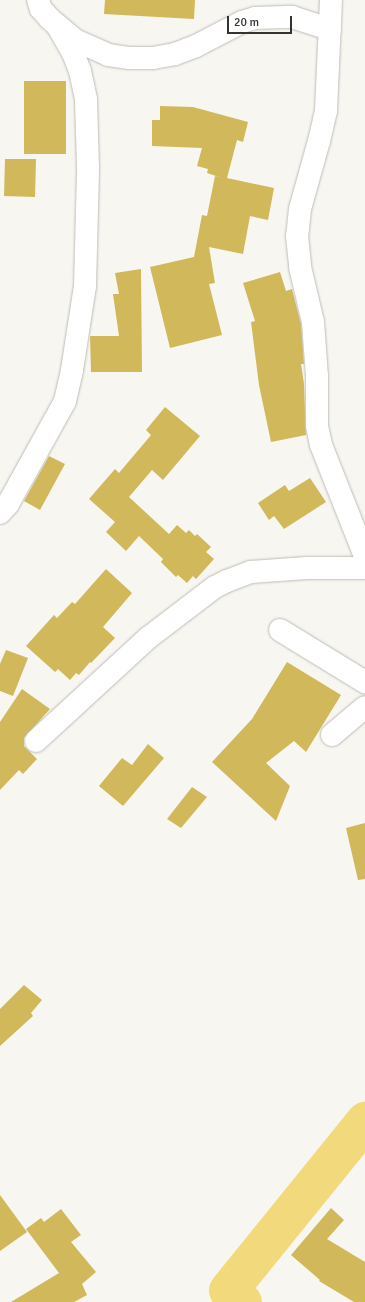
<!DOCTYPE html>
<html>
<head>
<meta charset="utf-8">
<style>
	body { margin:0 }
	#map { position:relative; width:365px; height:1302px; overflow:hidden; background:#f8f6f0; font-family:Signika,sans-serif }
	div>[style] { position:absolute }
	.river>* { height:39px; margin:-19.5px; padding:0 19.5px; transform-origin:19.5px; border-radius:19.5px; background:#f2d97b }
	.building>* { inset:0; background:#d1b85a }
	.roads { filter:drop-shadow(0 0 1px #bdbcb6) drop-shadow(0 0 1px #bdbcb6) }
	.street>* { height:22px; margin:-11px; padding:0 11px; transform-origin:11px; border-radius:11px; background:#fff }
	span { translate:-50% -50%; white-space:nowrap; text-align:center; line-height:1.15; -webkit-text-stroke:3px #fff; paint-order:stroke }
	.scale { position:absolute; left:227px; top:16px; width:65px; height:18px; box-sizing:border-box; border:2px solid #343330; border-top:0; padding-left:5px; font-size:12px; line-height:14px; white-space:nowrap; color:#343330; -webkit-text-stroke:3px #fff; paint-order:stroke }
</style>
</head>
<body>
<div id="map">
	<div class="river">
		<i style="left:242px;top:1302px;width:18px;rotate:-139deg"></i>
		<i style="left:228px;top:1290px;width:218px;rotate:-51deg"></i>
	</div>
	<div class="building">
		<i style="clip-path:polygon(105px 0,195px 0,194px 19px,104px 14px)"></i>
		<i style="clip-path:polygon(24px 81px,66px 81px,66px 154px,24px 154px)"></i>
		<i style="clip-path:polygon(160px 106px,193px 107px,248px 122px,243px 142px,237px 140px,227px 178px,274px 188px,268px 220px,250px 216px,243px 254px,209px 247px,215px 283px,209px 284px,222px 335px,170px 348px,150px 267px,194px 257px,202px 215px,207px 216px,215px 176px,222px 178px,207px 173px,208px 169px,197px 166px,202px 148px,152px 146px,152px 120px,160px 120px)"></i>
		<i style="clip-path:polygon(5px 159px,36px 159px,35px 197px,4px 196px)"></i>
		<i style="clip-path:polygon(141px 269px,142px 372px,91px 372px,90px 336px,119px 336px,113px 294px,119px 294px,115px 273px)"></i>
		<i style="clip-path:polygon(280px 272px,286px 291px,292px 289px,301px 324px,304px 364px,301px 364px,304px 384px,306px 435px,271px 442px,259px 385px,251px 322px,255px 321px,243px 283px)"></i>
		<i style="clip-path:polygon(165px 407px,200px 436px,163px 480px,152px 470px,129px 497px,169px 534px,177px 525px,186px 533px,189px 530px,195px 536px,197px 534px,211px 547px,206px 552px,214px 559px,196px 579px,193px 576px,187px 583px,178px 575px,176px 577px,161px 562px,163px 559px,139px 536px,126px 551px,106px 532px,115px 522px,89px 499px,115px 469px,119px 473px,151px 435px,146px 430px)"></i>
		<i style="clip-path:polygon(49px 456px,65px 464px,40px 510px,24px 501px)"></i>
		<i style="clip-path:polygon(310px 478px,326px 502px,284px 529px,274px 516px,269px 520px,258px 503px,285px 485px,289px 491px)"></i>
		<i style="clip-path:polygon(106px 569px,132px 593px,103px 627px,115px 638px,91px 663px,90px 662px,79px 675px,76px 673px,70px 680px,58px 669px,55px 672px,26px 646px,54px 615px,57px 618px,72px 602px,75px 604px)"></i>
		<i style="clip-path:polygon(6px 650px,28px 658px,13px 696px,0 691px,0 664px)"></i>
		<i style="clip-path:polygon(287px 662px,341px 695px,306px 752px,294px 741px,266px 763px,290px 786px,276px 821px,212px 762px,252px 719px)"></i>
		<i style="clip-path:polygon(22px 689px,50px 709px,24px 738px,24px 746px,37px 759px,23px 774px,19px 770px,0 790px,0 722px)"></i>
		<i style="clip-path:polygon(148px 744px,164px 758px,123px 806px,99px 786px,122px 758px,132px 765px)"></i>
		<i style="clip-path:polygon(192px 787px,207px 797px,181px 828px,167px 819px)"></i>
		<i style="clip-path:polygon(365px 823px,365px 879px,358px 880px,346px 828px)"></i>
		<i style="clip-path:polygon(24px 985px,42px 1000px,31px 1013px,33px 1016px,0 1046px,0 1009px)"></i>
		<i style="clip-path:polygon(0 1195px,27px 1232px,0 1251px)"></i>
		<i style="clip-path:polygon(331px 1208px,344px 1220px,327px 1239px,365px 1262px,365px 1302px,354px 1302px,319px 1281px,320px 1280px,291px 1255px)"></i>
		<i style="clip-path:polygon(61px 1209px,81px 1235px,71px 1242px,96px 1272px,82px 1284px,87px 1295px,74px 1302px,11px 1302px,59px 1273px,26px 1229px,41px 1218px,44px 1222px)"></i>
	</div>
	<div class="roads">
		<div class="street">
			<i style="left:38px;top:0;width:9px;rotate:72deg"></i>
			<i style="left:41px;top:9px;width:13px;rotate:48deg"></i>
			<i style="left:50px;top:19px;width:33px;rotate:40deg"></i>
			<i style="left:75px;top:40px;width:36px;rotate:24deg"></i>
			<i style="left:108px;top:55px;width:22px;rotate:8deg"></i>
			<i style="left:130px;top:58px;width:23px"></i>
			<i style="left:153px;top:58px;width:22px;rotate:-10deg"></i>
			<i style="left:175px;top:54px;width:22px;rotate:-21deg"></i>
			<i style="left:196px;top:46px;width:52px;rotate:-27.6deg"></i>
			<i style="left:242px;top:22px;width:14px;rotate:-17deg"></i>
			<i style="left:255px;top:18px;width:37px;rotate:-2deg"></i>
			<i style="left:292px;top:17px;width:40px;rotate:18deg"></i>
			<i style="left:331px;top:0;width:111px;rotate:92.6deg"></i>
			<i style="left:326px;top:111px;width:31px;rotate:103deg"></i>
			<i style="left:319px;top:141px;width:71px;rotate:105.6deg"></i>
			<i style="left:300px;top:209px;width:27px;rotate:96deg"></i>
			<i style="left:297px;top:236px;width:31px;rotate:84deg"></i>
			<i style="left:300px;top:267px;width:57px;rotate:76.7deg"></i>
			<i style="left:313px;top:322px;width:54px;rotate:85.8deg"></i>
			<i style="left:317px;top:376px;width:50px;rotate:90deg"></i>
			<i style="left:317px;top:426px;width:19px;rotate:78deg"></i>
			<i style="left:321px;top:445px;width:119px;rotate:68.4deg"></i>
			<i style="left:0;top:513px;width:12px;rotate:-48deg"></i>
			<i style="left:8px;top:504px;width:118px;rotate:-61deg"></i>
			<i style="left:65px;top:401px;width:32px;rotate:-77deg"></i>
			<i style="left:72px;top:370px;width:85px;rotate:-81.2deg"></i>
			<i style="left:85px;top:286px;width:118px;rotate:-88.5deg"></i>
			<i style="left:88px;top:168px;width:69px;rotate:-91.7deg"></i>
			<i style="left:86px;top:99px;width:29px;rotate:-102deg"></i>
			<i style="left:80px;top:71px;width:19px;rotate:-111deg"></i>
			<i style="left:73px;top:53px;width:30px;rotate:-120deg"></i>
			<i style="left:280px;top:630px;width:100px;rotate:31.5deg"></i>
			<i style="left:332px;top:735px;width:43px;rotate:-40.3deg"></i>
			<i style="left:36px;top:741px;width:152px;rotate:-42.6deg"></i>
			<i style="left:148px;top:638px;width:84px;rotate:-37.3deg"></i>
			<i style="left:215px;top:587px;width:13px;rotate:-27deg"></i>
			<i style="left:227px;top:581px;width:26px;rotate:-21deg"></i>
			<i style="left:251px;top:572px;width:56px;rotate:-4.1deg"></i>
			<i style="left:307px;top:568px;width:58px"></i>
		</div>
	</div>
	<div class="scale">20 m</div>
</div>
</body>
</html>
